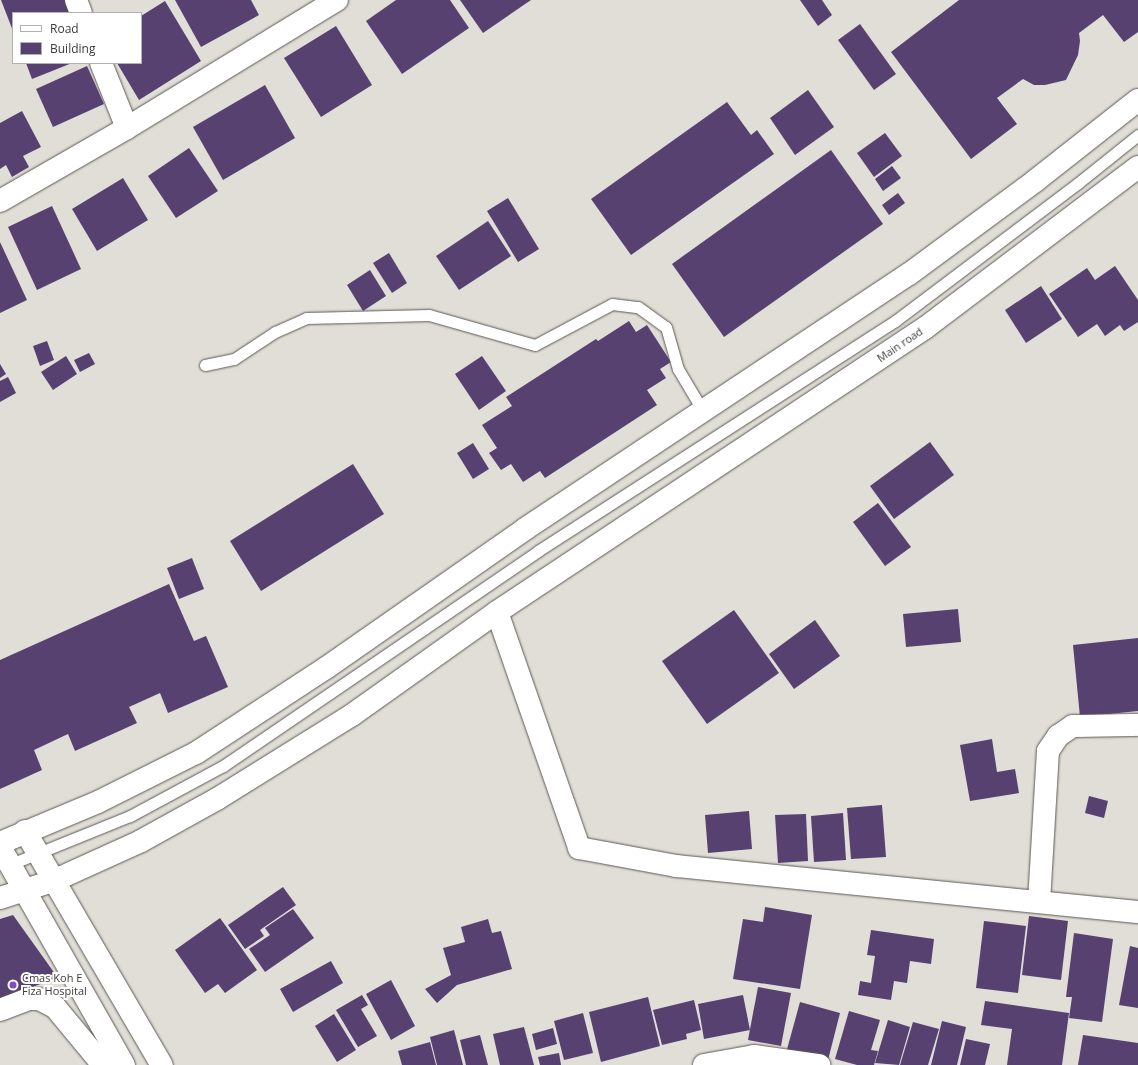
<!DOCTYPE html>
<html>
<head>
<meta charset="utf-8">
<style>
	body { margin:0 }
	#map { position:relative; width:1138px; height:1065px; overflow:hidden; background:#e1ded8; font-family:"Open Sans",sans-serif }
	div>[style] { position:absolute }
	.building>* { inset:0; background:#564171 }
	.roads { filter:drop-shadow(0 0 1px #5b5853) drop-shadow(0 0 1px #5b5853) }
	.lane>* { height:11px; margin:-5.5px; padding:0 5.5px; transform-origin:5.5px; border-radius:5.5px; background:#fff }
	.street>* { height:22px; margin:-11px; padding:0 11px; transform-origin:11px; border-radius:11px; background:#fff }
	.secondary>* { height:22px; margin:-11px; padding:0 11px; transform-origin:11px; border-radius:11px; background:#fff }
	.primary>* { height:22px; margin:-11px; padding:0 11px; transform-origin:11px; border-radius:11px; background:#fff }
	.dots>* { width:11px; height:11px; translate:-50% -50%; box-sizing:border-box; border:2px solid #fff; border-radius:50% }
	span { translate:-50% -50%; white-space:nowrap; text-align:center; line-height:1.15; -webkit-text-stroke:4px #fff; paint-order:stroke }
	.street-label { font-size:11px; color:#3d3c3a }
	.poi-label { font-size:11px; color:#3d3c3a }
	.left { translate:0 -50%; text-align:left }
	.legend { position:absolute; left:12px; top:12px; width:130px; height:52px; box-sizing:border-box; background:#fff; border:1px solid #b1b1b0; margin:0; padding:5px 7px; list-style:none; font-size:12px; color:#3d3c3a }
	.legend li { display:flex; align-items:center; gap:8px; height:20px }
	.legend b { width:20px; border:1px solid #b1b1b0 }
</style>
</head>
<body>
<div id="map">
	<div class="building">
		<i style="clip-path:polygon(1px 0,66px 0,71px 13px,13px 13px,13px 31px)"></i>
		<i style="clip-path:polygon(175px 0,251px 0,259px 15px,201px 47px)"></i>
		<i style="clip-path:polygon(396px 0,450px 0,469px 28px,402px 74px,366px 21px)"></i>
		<i style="clip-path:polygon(460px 0,531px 0,483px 33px)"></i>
		<i style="clip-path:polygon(800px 0,822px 0,832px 15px,818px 26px)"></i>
		<i style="clip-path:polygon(959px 0,1138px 0,1138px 32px,1124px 42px,1103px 15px,1079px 33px,1080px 41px,1078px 55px,1066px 80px,1045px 85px,1034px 85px,1023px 79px,997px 98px,1017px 124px,971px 159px,891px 52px)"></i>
		<i style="clip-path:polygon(165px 1px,201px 61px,139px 100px,117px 63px,141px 63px,141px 16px)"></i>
		<i style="clip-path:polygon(860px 24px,896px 74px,874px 90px,838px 40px)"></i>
		<i style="clip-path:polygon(336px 26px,372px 85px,321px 117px,284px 58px)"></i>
		<i style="clip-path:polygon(26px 63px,72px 63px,32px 79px)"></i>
		<i style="clip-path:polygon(87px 66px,104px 104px,53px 127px,36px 89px)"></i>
		<i style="clip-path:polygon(265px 85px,295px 138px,223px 180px,193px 127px)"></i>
		<i style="clip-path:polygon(808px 90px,834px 127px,795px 155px,770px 118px)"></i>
		<i style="clip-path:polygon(727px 102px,751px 135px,757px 130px,774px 154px,631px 255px,591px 199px)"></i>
		<i style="clip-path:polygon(22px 111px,41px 147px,23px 156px,29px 167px,12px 177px,6px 165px,0 169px,0 123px)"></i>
		<i style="clip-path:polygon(885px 133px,902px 156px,874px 177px,857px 153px)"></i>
		<i style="clip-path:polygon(189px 148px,218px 191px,176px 218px,148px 176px)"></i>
		<i style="clip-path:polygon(831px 150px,883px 224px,724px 337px,672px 264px)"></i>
		<i style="clip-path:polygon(892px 166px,901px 178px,883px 191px,875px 179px)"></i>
		<i style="clip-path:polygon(123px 178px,148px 220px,97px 251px,72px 209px)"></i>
		<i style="clip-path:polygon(898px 193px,905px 203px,889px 215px,882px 205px)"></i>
		<i style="clip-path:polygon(508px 198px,539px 249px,518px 262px,487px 211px)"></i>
		<i style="clip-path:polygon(52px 206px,81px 269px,37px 290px,8px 227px)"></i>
		<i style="clip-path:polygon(488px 221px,511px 256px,459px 290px,436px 256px)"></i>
		<i style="clip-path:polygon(0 242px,27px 300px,0 313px)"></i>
		<i style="clip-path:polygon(389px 253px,407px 283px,392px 293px,373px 263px)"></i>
		<i style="clip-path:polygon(1115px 266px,1138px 300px,1138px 322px,1124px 331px,1120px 325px,1105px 336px,1097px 324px,1078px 337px,1049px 294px,1087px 268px,1095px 280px)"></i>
		<i style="clip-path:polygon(370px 270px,386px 296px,363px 311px,347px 285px)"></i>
		<i style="clip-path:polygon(1041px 286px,1062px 319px,1026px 343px,1005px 310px)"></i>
		<i style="clip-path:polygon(629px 321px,636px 332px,647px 325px,671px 362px,660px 369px,666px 378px,647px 390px,657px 405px,545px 478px,540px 471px,523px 482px,511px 464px,501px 470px,489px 453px,497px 448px,482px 425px,512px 406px,506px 397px,596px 339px,598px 341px)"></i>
		<i style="clip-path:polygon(47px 341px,54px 360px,40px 366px,33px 346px)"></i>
		<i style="clip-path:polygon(89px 353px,95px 364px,80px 372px,74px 360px)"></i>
		<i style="clip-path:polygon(66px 356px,77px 374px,53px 390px,41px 372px)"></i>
		<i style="clip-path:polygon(482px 356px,506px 391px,479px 410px,455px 374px)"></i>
		<i style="clip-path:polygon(0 364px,6px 374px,0 378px)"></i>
		<i style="clip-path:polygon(8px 377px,16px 393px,0 402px,0 381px)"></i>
		<i style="clip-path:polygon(930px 442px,954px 475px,894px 519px,870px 486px)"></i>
		<i style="clip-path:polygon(473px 443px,489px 469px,473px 479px,457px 453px)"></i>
		<i style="clip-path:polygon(353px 464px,384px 514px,261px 591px,230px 541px)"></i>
		<i style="clip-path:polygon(878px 503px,911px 547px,885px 566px,853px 522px)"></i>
		<i style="clip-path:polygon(192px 558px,204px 589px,179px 599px,167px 568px)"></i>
		<i style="clip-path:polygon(169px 584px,194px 641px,206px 636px,228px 687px,168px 713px,160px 693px,129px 707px,137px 723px,75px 751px,68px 734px,34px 750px,42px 770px,0 789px,0 660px)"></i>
		<i style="clip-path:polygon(958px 609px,961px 642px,906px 647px,903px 614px)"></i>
		<i style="clip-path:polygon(734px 610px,779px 673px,707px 724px,662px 661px)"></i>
		<i style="clip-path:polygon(815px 620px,840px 656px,794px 689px,769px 654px)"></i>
		<i style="clip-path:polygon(1138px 638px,1138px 711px,1080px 717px,1073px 645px)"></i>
		<i style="clip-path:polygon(992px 739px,997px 772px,1015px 769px,1019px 793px,970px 801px,960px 745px)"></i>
		<i style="clip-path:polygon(1089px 796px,1108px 801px,1104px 818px,1085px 813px)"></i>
		<i style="clip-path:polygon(882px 805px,886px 857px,851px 859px,847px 808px)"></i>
		<i style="clip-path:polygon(749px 811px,752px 849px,708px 853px,705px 815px)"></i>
		<i style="clip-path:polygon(843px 813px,846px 860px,814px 862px,811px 816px)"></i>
		<i style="clip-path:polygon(806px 814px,808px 861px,778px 863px,775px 815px)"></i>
		<i style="clip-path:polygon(283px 887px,296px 905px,260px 930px,264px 936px,245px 949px,228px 925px)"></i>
		<i style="clip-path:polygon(765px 907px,812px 915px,800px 989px,733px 979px,743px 919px,763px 922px)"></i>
		<i style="clip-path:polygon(293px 909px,314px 938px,265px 972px,249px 949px,270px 935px,265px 928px)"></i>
		<i style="clip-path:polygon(13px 915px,58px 978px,0 998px,0 919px)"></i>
		<i style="clip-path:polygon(1029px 916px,1068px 921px,1061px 980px,1022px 975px)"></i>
		<i style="clip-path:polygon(220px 918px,257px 970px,225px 993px,218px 984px,205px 993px,175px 950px)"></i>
		<i style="clip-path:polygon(488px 919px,492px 933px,501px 931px,512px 969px,457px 985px,437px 1003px,425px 989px,451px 975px,443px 948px,465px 942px,461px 927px)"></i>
		<i style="clip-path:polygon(984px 921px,1026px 926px,1018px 993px,976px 988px)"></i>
		<i style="clip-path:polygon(871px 930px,934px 939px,931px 964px,910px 961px,907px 983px,894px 981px,891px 1000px,858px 995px,860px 981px,871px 983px,875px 956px,867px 955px)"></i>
		<i style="clip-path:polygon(1074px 933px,1113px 939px,1102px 1022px,1069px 1018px,1072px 997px,1066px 997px)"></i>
		<i style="clip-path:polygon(1130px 946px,1138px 948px,1138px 1008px,1119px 1005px)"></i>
		<i style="clip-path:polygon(331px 961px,343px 983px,293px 1012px,280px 989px)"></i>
		<i style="clip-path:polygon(391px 980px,415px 1026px,391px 1040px,366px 994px)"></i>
		<i style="clip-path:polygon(758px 987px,791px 993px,781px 1046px,748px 1040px)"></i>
		<i style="clip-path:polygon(362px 995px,368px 1005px,361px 1009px,377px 1036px,358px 1047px,336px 1010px)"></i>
		<i style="clip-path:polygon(743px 995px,750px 1030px,704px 1039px,698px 1004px)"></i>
		<i style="clip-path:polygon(648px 997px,660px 1046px,601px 1062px,589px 1012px)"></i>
		<i style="clip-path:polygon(694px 1000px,701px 1030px,686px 1034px,687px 1039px,662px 1045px,653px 1010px)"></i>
		<i style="clip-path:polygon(985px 1001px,1069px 1013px,1062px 1065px,1007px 1065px,1012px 1029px,981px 1025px)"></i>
		<i style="clip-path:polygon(800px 1002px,840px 1013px,827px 1064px,786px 1053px)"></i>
		<i style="clip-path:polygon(849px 1011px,880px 1020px,871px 1050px,878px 1051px,874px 1065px,857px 1065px,835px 1059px)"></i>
		<i style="clip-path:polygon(583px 1013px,593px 1053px,564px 1060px,554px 1021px)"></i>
		<i style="clip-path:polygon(334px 1014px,356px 1050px,337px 1062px,315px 1026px)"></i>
		<i style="clip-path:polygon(888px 1020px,910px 1027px,899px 1065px,875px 1063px)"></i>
		<i style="clip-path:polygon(942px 1021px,966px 1027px,957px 1065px,931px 1065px)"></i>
		<i style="clip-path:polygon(913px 1022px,939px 1029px,928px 1065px,900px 1065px)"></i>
		<i style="clip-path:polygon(524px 1027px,534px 1065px,500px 1065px,493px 1034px)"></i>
		<i style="clip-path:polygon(553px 1028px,557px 1044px,536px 1050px,532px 1034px)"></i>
		<i style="clip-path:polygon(454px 1030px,463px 1065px,437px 1065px,430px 1037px)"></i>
		<i style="clip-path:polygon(480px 1035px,488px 1065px,466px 1065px,460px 1040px)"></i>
		<i style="clip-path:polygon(1083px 1035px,1138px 1043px,1138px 1065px,1078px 1065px)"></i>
		<i style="clip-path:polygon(966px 1039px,990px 1044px,985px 1065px,960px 1065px)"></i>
		<i style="clip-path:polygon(430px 1042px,436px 1065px,402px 1065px,398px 1051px)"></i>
		<i style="clip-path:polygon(559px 1053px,561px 1065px,540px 1065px,538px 1057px)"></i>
	</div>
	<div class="roads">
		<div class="lane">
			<i style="left:205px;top:365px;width:30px;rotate:-12deg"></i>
			<i style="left:234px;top:359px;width:49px;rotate:-33.4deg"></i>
			<i style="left:275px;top:332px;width:34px;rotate:-24deg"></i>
			<i style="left:306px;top:318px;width:123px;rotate:-1.4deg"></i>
			<i style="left:429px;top:315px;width:110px;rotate:15.8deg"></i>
			<i style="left:535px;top:345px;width:87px;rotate:-28deg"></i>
			<i style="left:612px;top:304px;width:26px;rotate:7deg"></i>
			<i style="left:638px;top:307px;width:34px;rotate:36deg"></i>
			<i style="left:666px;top:327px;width:44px;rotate:74.1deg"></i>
			<i style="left:678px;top:369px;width:49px;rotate:59.2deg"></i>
			<i style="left:6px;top:866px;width:134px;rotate:-22deg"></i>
			<i style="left:130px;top:816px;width:106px;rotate:-28.3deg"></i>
			<i style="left:223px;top:766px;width:381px;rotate:-34.3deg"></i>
			<i style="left:538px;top:551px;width:425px;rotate:-32.8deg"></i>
			<i style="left:895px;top:321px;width:229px;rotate:-37deg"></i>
			<i style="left:1078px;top:183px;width:77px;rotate:-38.7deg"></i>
		</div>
		<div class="street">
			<i style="left:76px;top:0;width:14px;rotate:69deg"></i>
			<i style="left:101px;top:63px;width:70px;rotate:68.2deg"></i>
			<i style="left:0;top:201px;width:146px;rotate:-29.9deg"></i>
			<i style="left:127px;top:128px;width:246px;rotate:-31.4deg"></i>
			<i style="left:497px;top:612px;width:250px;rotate:70.8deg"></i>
			<i style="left:579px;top:848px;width:99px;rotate:10.5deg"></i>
			<i style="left:676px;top:866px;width:464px;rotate:5.7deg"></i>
			<i style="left:1039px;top:902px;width:151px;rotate:-86.6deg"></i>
			<i style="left:1048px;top:751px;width:18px;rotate:-56deg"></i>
			<i style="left:1058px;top:736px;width:18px;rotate:-34deg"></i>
			<i style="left:1073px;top:726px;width:65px;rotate:-0.9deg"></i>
			<i style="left:0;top:1010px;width:31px;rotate:-21deg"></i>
			<i style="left:29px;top:999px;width:10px"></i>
			<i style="left:39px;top:999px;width:18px;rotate:27deg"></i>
			<i style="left:55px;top:1007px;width:75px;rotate:50.4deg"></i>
			<i style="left:704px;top:1065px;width:51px;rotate:-10.2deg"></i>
			<i style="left:754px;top:1056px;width:66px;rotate:7.9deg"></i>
		</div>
		<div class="secondary">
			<i style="left:25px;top:831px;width:271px;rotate:59.7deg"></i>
			<i style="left:0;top:847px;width:251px;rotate:60.4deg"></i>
		</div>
		<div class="primary">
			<i style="left:0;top:843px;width:106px;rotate:-22.7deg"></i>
			<i style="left:98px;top:802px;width:110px;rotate:-26.6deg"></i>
			<i style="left:196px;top:753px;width:155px;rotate:-33.2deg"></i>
			<i style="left:326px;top:668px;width:243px;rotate:-34.9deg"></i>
			<i style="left:525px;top:529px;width:461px;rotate:-33.6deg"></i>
			<i style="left:909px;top:274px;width:157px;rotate:-36.4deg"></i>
			<i style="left:1035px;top:181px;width:131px;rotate:-38.2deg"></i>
			<i style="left:0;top:898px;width:56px;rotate:-17.8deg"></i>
			<i style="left:53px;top:881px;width:97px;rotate:-24.4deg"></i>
			<i style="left:141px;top:841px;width:87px;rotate:-28.9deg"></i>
			<i style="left:217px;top:799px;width:159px;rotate:-31.9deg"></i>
			<i style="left:352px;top:715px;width:178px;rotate:-35.4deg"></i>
			<i style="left:497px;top:612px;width:514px;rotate:-33.57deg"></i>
			<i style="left:925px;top:328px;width:267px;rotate:-37.1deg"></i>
		</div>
	</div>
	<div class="dots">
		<i style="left:13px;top:985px;background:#844ac1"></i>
	</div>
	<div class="street-label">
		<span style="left:900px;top:345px;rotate:-34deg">Main road</span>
	</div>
	<div class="poi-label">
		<span class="left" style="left:22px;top:985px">Cmas Koh E<br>Fiza Hospital</span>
	</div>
	<ul class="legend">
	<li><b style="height:5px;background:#fff"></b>Road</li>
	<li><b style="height:11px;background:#564171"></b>Building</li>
	</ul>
</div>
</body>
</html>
